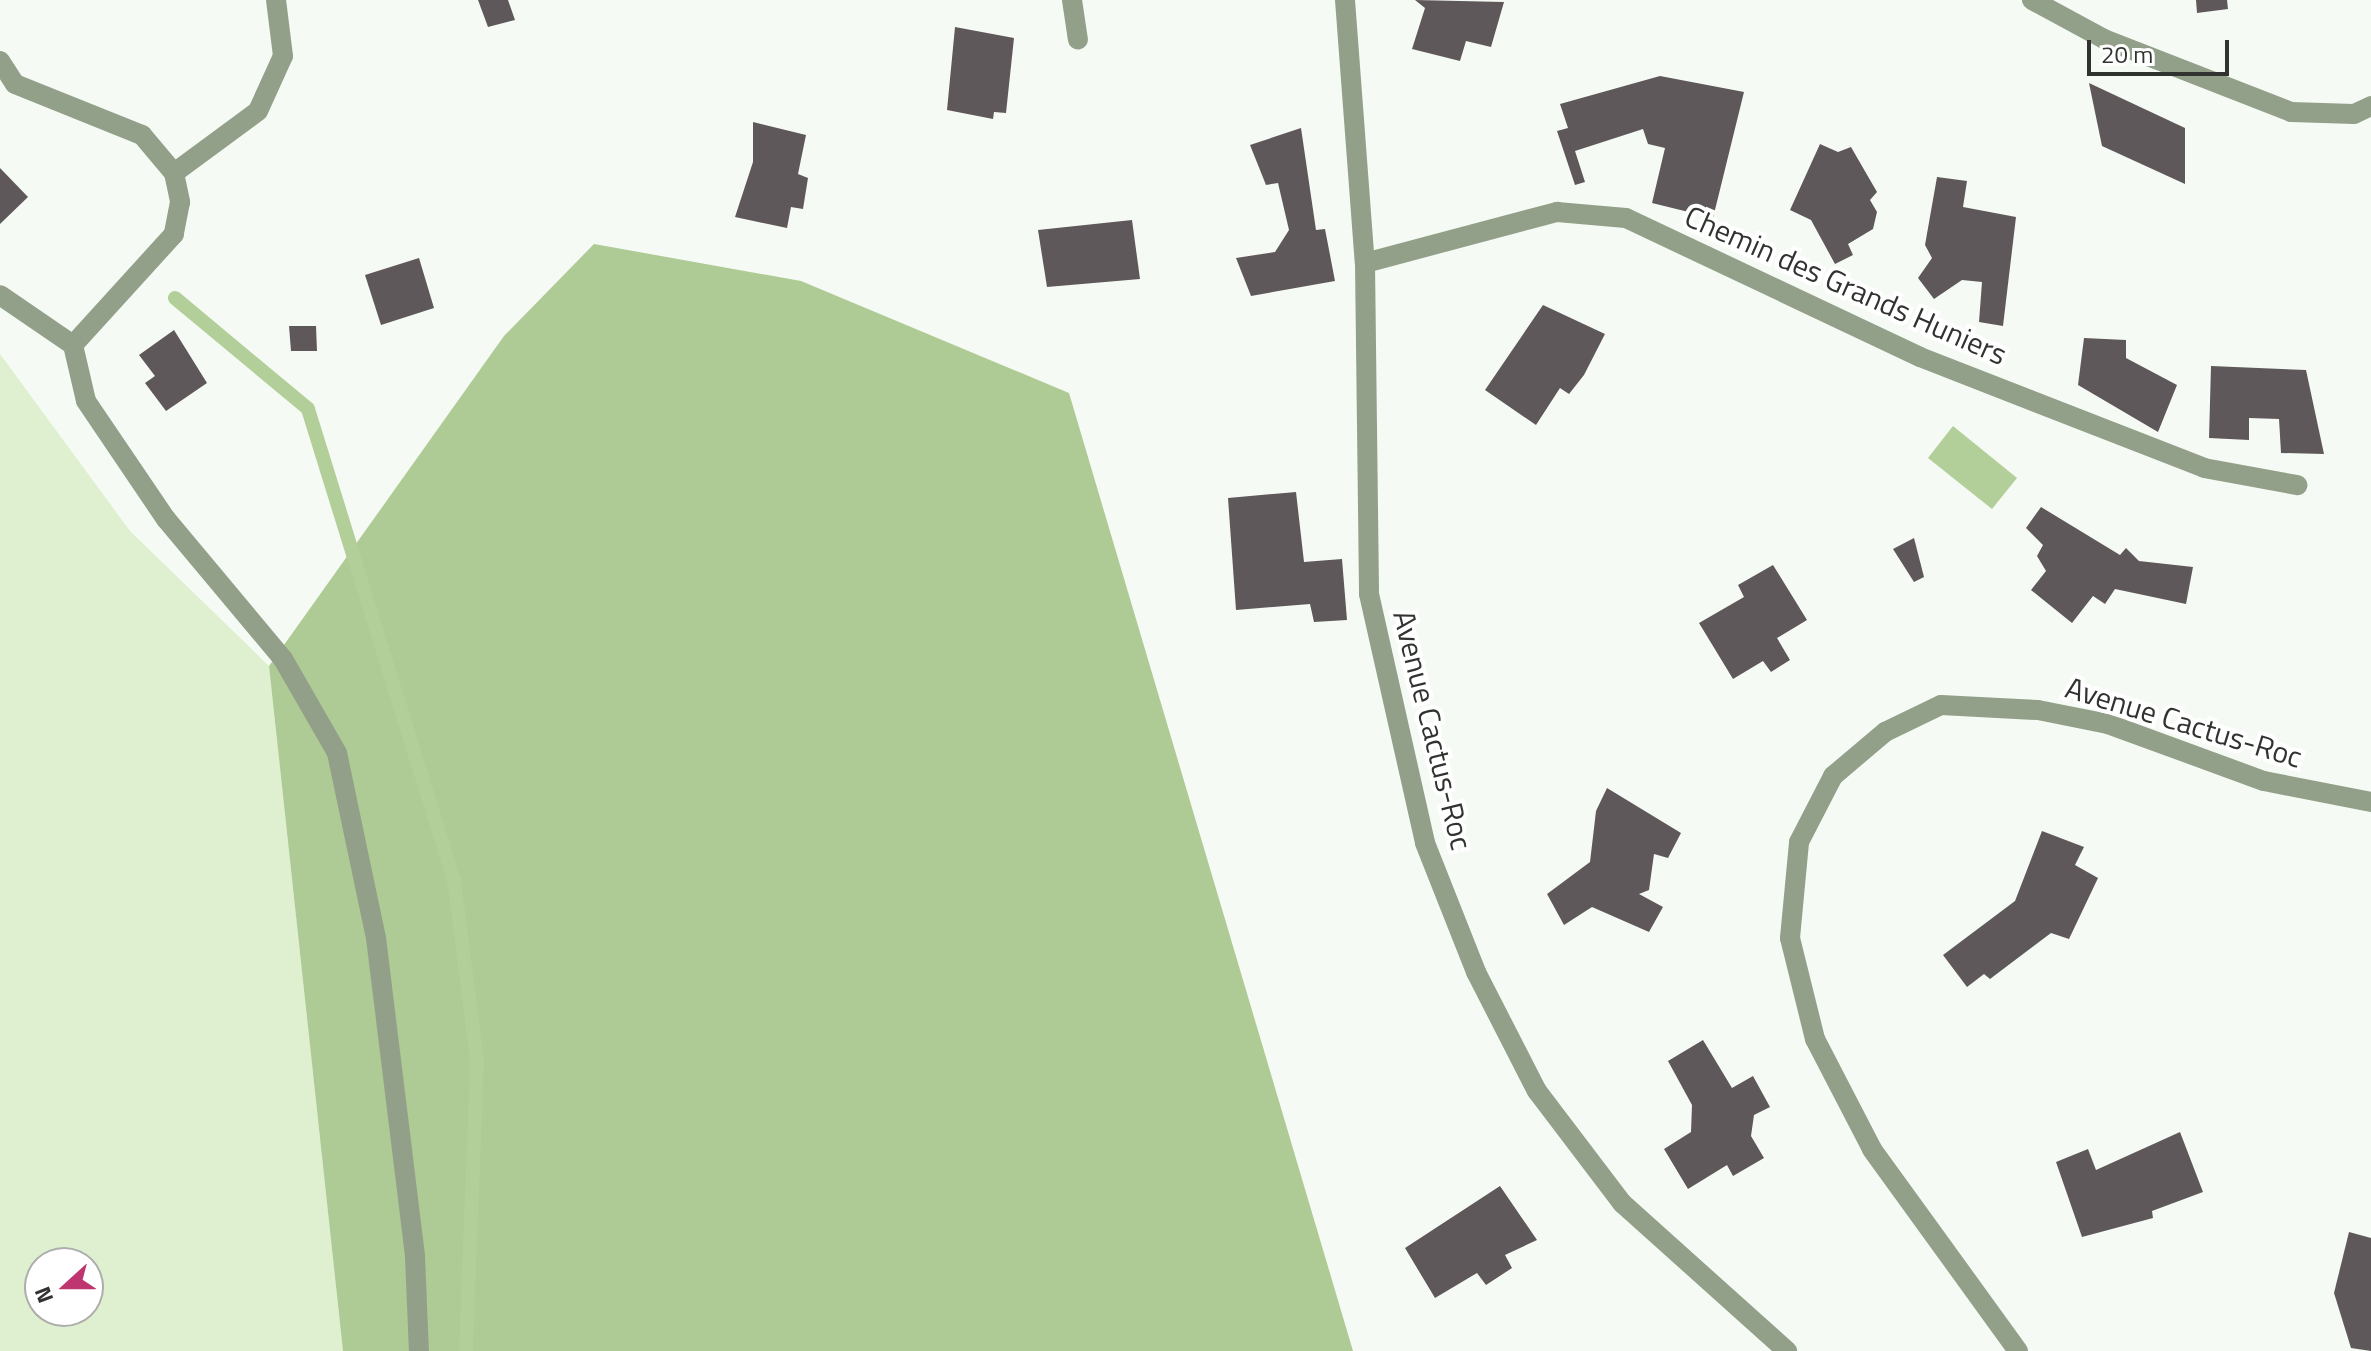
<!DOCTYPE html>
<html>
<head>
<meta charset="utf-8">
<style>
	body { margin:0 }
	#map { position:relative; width:2371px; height:1351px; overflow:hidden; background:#f6faf4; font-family:"Titillium Web",sans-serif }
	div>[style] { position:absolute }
	.green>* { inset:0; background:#def0cf }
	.forest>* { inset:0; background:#aeca95 }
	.water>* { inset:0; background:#b2ce99 }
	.stream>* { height:14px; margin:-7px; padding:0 7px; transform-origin:7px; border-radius:7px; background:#b2ce99 }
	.building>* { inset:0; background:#5f585a }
	.lane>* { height:20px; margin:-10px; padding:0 10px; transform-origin:10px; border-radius:10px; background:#93a089 }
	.street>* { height:20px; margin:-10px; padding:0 10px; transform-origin:10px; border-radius:10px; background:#93a089 }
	span { translate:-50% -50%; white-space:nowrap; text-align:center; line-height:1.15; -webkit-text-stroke:8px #fff; paint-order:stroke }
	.street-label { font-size:30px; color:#313330 }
	.north { position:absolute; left:24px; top:1247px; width:80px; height:80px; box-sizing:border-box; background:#fff; border:2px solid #adadac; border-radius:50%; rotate:249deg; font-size:22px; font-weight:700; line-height:32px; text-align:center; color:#313330 }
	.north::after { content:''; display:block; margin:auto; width:28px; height:36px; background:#be3570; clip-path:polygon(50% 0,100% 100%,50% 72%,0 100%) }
	.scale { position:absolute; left:2087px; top:40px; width:142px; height:36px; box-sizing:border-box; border:4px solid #313330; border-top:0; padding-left:10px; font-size:24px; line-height:28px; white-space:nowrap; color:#313330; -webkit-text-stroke:6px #fff; paint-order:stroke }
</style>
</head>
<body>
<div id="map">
	<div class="green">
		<i style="clip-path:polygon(evenodd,0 354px,130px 531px,269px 666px,343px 1351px,0 1351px,0 354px,40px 1263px,88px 1263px,88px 1311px,40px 1311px,40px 1263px)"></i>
	</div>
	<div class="forest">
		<i style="clip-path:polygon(594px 244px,801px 281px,1069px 393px,1353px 1351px,343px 1351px,269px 666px,504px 336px)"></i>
	</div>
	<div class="water">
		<i style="clip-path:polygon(1953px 426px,2017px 478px,1992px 509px,1928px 458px)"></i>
	</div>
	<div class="stream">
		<i style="left:175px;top:298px;width:173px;rotate:39.8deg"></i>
		<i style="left:308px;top:409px;width:493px;rotate:72.8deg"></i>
		<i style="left:454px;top:880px;width:182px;rotate:82.8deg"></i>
		<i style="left:477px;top:1061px;width:290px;rotate:92.2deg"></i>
	</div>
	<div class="building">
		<i style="clip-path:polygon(478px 0,508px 0,515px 20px,488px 27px)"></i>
		<i style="clip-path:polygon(1415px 0,1504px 2px,1491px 47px,1466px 41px,1460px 61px,1412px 49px,1425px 8px)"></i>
		<i style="clip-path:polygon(2196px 0,2227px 0,2228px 9px,2197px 13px)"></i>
		<i style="clip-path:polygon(955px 27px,1014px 38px,1006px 113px,994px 112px,993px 119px,947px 110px)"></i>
		<i style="clip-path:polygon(1660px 76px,1744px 92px,1713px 218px,1652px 203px,1665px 148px,1648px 144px,1643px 129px,1575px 151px,1585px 182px,1575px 185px,1557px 131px,1568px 128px,1560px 104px)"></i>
		<i style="clip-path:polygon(2089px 83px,2185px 128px,2185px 184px,2102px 146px)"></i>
		<i style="clip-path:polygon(753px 122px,806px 135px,798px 174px,808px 178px,803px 209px,791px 207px,787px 228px,735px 217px,753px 162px)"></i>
		<i style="clip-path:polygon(1301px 128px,1316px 230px,1325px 229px,1335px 281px,1251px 296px,1236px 258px,1275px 252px,1289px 230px,1278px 183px,1266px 185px,1250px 145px)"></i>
		<i style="clip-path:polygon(1820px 144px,1838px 152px,1851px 147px,1877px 192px,1870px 200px,1877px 212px,1873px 229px,1848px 244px,1853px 255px,1835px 264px,1811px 220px,1790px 210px)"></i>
		<i style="clip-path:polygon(0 168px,28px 197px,0 224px)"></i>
		<i style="clip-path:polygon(1937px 177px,1967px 181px,1963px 207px,2016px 217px,2003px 326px,1979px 322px,1982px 282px,1962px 280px,1934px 299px,1918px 278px,1932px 258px,1925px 245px)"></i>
		<i style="clip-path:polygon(1132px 220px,1140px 279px,1047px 287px,1038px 230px)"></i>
		<i style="clip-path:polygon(419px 258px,434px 308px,381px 325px,365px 275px)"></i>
		<i style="clip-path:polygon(1543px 305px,1605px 334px,1584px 375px,1569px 394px,1560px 388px,1536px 425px,1485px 390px)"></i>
		<i style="clip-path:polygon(289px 326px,316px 326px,317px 351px,291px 351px)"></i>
		<i style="clip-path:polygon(174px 330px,207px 383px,166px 411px,145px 383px,155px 376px,139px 355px)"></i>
		<i style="clip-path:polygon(2084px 338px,2126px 340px,2126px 358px,2177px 385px,2158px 432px,2078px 385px)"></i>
		<i style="clip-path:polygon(2211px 366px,2306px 370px,2324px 454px,2281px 453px,2279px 419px,2249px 418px,2249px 440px,2209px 438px)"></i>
		<i style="clip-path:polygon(1296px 492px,1304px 562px,1342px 559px,1347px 620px,1314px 622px,1310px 604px,1236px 610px,1228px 498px)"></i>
		<i style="clip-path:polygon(2041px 507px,2120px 555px,2126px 548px,2139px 561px,2193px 567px,2186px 604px,2115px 589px,2105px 604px,2093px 596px,2072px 623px,2031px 590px,2046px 571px,2037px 556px,2043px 545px,2026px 528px)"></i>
		<i style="clip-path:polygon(1914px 538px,1924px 577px,1914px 582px,1893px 549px)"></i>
		<i style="clip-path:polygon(1773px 565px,1807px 620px,1777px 638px,1790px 660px,1771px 672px,1763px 661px,1733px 679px,1699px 623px,1744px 597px,1738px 585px)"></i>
		<i style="clip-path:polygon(1607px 788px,1681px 833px,1668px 858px,1654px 854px,1649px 890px,1639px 894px,1663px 907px,1649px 932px,1592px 907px,1564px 925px,1547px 894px,1590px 862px,1596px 811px)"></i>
		<i style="clip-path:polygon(2042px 831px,2084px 847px,2075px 865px,2098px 878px,2069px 939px,2051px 933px,1990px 979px,1984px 974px,1967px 987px,1943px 955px,2015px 901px)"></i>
		<i style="clip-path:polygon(1703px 1040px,1732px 1088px,1753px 1076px,1770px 1107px,1754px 1115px,1751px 1136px,1764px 1158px,1733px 1176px,1727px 1165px,1688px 1189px,1664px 1149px,1691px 1132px,1692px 1105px,1668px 1061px)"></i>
		<i style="clip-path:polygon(2180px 1132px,2203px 1192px,2152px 1211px,2153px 1218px,2082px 1237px,2056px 1162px,2088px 1149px,2096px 1170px)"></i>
		<i style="clip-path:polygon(1500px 1186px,1537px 1240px,1505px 1255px,1512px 1268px,1486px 1285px,1477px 1273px,1435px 1298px,1405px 1248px)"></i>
		<i style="clip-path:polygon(2349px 1232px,2371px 1238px,2371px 1351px,2351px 1348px,2334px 1293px)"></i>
	</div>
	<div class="lane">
		<i style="left:0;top:61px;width:27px;rotate:57deg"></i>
		<i style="left:15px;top:84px;width:137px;rotate:21.9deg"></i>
		<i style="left:142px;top:135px;width:50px;rotate:49.9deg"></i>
		<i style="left:174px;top:173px;width:30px;rotate:78deg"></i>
		<i style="left:180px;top:202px;width:33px;rotate:101deg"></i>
		<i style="left:174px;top:234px;width:150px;rotate:132.3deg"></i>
		<i style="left:73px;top:345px;width:88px;rotate:-145.6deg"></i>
		<i style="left:174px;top:173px;width:104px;rotate:-36.4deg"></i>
		<i style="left:258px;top:111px;width:60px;rotate:-65.6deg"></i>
		<i style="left:283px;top:56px;width:56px;rotate:-97.1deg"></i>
	</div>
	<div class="street">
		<i style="left:1072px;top:0;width:40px;rotate:81.5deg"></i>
		<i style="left:1345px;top:0;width:264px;rotate:85.7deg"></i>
		<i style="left:1365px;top:263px;width:331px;rotate:89.3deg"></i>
		<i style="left:1369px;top:594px;width:255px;rotate:77.3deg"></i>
		<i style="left:1425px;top:843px;width:139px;rotate:68.4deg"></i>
		<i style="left:1476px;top:972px;width:134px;rotate:62.9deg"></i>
		<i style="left:1537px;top:1091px;width:141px;rotate:52.8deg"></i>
		<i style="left:1622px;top:1203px;width:222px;rotate:41.9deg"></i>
		<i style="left:2032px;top:0;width:82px;rotate:28.4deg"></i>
		<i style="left:2104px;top:39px;width:201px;rotate:21.3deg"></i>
		<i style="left:2291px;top:112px;width:63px;rotate:1.8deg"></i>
		<i style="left:2354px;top:114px;width:19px;rotate:-25deg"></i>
		<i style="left:1365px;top:263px;width:199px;rotate:-14.9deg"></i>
		<i style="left:1557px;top:212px;width:69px;rotate:5deg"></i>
		<i style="left:1626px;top:218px;width:325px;rotate:25.3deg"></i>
		<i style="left:1920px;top:357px;width:305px;rotate:21.3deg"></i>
		<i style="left:2204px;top:468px;width:95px;rotate:10.4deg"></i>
		<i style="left:73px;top:345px;width:57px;rotate:76.9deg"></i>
		<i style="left:86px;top:401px;width:143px;rotate:55.9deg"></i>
		<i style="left:166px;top:519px;width:182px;rotate:50.1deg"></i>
		<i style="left:283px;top:659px;width:108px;rotate:60.1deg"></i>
		<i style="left:337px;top:753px;width:189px;rotate:78.1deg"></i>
		<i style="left:376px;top:938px;width:321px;rotate:83deg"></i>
		<i style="left:415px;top:1257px;width:94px;rotate:87.6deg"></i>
		<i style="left:2018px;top:1351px;width:249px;rotate:-125.9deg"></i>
		<i style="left:1872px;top:1149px;width:124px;rotate:-117.4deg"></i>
		<i style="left:1815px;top:1039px;width:104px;rotate:-103.9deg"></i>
		<i style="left:1790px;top:938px;width:96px;rotate:-84.6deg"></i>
		<i style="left:1799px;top:842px;width:74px;rotate:-62.7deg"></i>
		<i style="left:1833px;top:776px;width:68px;rotate:-40.2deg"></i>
		<i style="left:1885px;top:732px;width:62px;rotate:-25.7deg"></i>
		<i style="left:1941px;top:705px;width:97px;rotate:3deg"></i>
		<i style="left:2038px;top:710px;width:71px;rotate:11.3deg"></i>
		<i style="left:2108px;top:724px;width:166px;rotate:20.1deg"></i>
		<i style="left:2264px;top:781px;width:109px;rotate:11.1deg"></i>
	</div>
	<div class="street-label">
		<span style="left:1846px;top:285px;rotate:24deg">Chemin des Grands Huniers</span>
		<span style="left:2184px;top:722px;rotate:17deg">Avenue Cactus-Roc</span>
		<span style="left:1433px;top:730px;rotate:76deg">Avenue Cactus-Roc</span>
	</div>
	<div class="north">N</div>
	<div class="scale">20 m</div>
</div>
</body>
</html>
